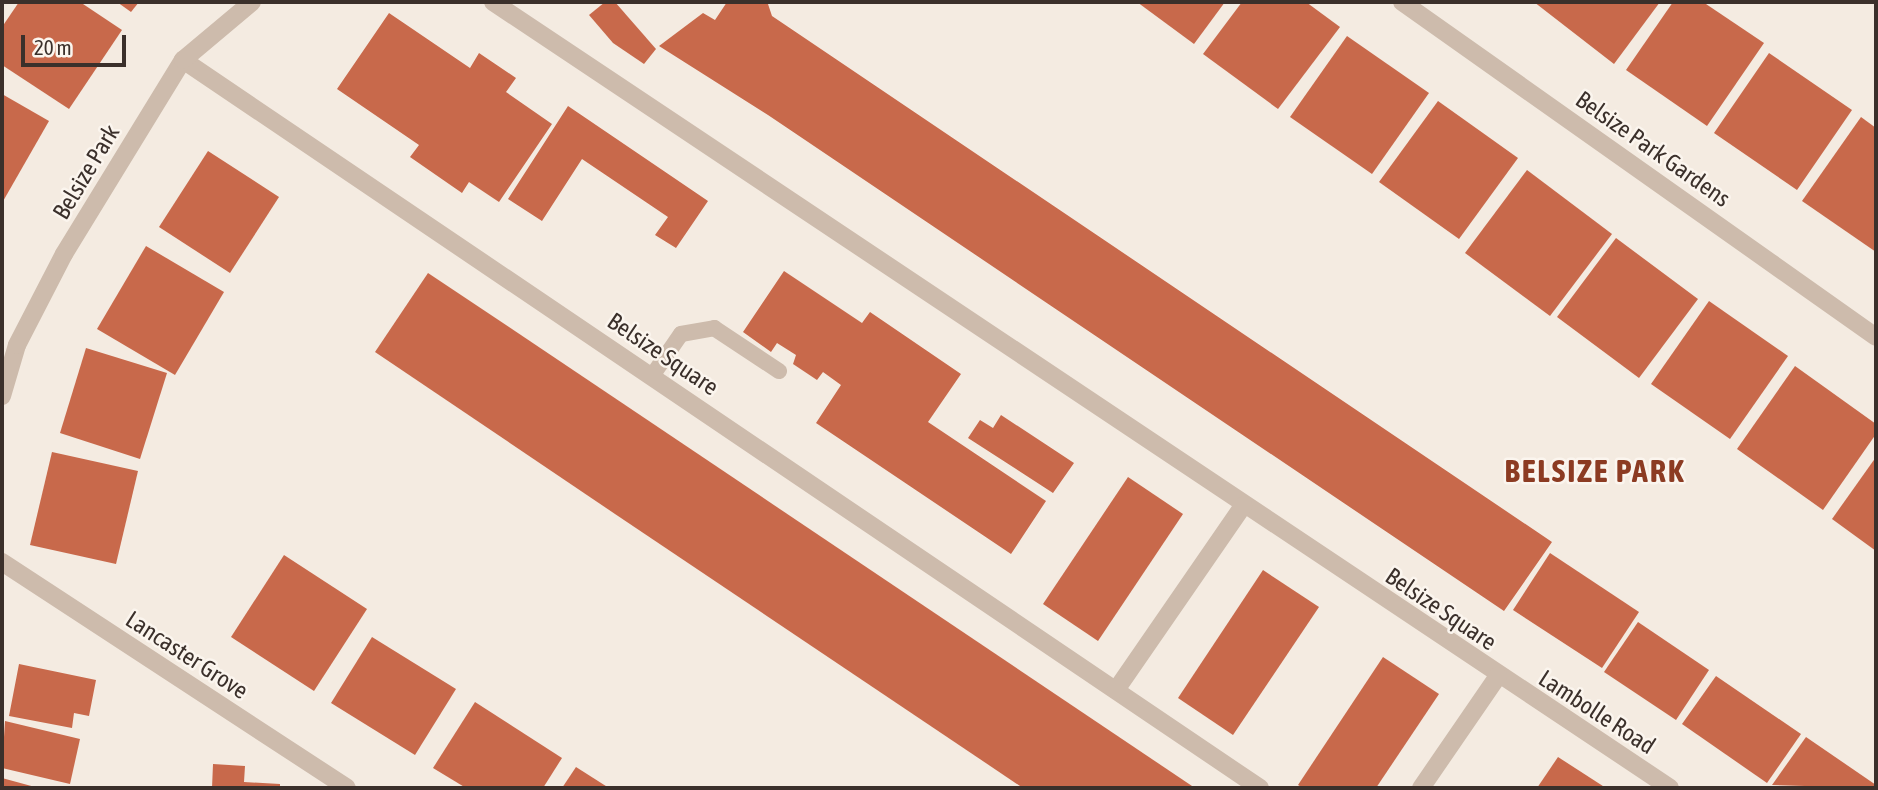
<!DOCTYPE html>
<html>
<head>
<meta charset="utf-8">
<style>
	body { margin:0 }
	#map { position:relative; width:1878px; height:790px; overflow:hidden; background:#f4ebe1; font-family:"Asap Condensed",sans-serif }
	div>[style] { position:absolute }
	.building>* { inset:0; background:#c8694b }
	.service>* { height:16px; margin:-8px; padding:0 8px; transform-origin:8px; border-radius:8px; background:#cdbbac }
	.minor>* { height:18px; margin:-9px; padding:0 9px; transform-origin:9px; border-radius:9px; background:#cdbbac }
	.tertiary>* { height:18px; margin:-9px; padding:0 9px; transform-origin:9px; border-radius:9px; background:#cdbbac }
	span { translate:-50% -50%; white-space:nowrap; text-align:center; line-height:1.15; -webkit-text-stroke:5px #fbf5ee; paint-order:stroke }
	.street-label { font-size:24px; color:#3b302b }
	.district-label { font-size:32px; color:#8c3b22; font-weight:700; letter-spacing:2px }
	.frame { position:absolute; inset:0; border:4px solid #3b302b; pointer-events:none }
	.scale { position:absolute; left:21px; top:35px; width:105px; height:32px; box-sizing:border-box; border:4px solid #3b302b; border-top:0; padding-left:9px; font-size:21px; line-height:24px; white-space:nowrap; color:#3b302b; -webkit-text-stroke:5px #fbf5ee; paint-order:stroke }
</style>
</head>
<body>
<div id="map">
	<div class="building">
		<i style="clip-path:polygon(19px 2px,80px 2px,122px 30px,69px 109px,2px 65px,2px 27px)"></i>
		<i style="clip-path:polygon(117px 2px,139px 2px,131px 12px)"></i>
		<i style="clip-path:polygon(605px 2px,615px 2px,656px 49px,644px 64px,613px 43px,589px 15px)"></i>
		<i style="clip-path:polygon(727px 2px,768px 4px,772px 16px,1552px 542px,1504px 611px,768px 115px,659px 46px,703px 13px,715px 20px)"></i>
		<i style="clip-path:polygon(1137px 2px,1225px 2px,1194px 44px)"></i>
		<i style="clip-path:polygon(1242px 2px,1306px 2px,1340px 27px,1278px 109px,1203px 54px)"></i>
		<i style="clip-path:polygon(1534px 2px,1660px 2px,1614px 64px)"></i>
		<i style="clip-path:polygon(1673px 2px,1703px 2px,1764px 43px,1707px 126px,1626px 70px)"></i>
		<i style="clip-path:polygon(389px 13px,470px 68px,479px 53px,516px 78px,506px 92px,552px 124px,499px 202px,469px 182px,462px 193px,410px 157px,419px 145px,337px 89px)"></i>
		<i style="clip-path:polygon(1347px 36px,1429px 93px,1372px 174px,1290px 117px)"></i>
		<i style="clip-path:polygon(1769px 53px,1852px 110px,1797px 190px,1714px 133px)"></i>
		<i style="clip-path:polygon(2px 94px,49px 121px,2px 203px)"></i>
		<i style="clip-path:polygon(1438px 101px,1518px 158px,1459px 239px,1379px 182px)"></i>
		<i style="clip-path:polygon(568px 106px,708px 201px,676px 248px,655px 235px,668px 217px,582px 159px,542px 221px,508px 199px)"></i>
		<i style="clip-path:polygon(1861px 117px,1876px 128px,1876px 252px,1802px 201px)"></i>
		<i style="clip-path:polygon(208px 151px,279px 197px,230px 273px,159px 227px)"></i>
		<i style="clip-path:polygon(1527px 170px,1612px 234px,1550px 316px,1465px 253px)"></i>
		<i style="clip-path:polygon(1616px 238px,1698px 299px,1639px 378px,1557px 317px)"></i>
		<i style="clip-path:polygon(146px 246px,224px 292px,175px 375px,97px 329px)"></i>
		<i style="clip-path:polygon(784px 271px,862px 323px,870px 312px,961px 374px,928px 422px,1046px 501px,1011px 554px,816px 423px,841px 385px,823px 372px,817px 380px,793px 364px,796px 355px,777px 343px,771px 352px,743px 332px)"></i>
		<i style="clip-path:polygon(428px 273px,509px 327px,1195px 788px,1023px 788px,618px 516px,375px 352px)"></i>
		<i style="clip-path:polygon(1709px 301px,1788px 356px,1730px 439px,1651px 384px)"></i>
		<i style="clip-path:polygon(86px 348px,167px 373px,140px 459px,60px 433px)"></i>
		<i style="clip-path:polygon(1795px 366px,1876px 424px,1876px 434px,1823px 510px,1737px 449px)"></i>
		<i style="clip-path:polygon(1001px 415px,1074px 463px,1053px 493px,968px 438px,980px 420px,993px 428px)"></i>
		<i style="clip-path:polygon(52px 452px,138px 471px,116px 564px,30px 545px)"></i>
		<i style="clip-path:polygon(1876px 457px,1876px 551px,1832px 519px)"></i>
		<i style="clip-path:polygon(1128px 477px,1183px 514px,1098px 641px,1043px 604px)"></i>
		<i style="clip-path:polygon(1550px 553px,1639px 612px,1602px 668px,1513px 610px)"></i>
		<i style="clip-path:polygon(284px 555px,367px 609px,314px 691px,231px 637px)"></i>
		<i style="clip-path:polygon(1263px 570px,1319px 607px,1233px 735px,1178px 698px)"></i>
		<i style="clip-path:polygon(1638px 622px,1709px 670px,1676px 720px,1604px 672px)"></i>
		<i style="clip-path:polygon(372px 637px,456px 689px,415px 755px,331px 703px)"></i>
		<i style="clip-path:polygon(1383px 657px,1439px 694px,1376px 788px,1303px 788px,1298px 785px)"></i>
		<i style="clip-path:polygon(19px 664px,96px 680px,89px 716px,74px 713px,72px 728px,9px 716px)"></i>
		<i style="clip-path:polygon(1716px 676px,1801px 734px,1767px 783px,1682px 724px)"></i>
		<i style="clip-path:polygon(475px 702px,562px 758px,543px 788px,466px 788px,433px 768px)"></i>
		<i style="clip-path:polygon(5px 721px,80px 739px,70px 784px,2px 768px)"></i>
		<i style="clip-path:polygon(1806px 737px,1876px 785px,1876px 788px,1772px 785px)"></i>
		<i style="clip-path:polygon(1558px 757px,1606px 788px,1537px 788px)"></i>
		<i style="clip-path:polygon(213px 764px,245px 766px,244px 782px,280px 784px,280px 788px,212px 788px)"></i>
		<i style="clip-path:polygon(576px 767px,609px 788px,562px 788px)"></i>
		<i style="clip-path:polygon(2px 778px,35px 787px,35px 788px,2px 788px)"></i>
	</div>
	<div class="service">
		<i style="left:652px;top:376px;width:51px;rotate:-55.4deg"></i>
		<i style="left:681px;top:334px;width:34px;rotate:-10deg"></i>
		<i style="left:714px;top:328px;width:78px;rotate:33.5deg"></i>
	</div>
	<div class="minor">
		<i style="left:493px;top:2px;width:1415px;rotate:33.73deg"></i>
		<i style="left:1402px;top:2px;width:580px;rotate:35.25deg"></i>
		<i style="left:183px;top:60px;width:1300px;rotate:34.06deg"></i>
		<i style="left:2px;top:562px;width:412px;rotate:33.2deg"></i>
		<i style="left:1116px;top:690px;width:224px;rotate:-55.4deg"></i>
		<i style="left:1421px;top:788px;width:136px;rotate:-55.5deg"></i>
	</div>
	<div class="tertiary">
		<i style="left:2px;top:396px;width:53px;rotate:-73.6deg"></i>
		<i style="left:17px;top:345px;width:102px;rotate:-62.7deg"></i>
		<i style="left:64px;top:254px;width:228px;rotate:-58.5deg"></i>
		<i style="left:183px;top:60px;width:90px;rotate:-40deg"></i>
	</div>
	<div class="street-label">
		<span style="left:1653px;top:149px;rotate:35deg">Belsize Park Gardens</span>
		<span style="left:86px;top:172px;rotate:-59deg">Belsize Park</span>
		<span style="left:663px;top:354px;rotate:34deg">Belsize Square</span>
		<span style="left:1441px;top:609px;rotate:34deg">Belsize Square</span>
		<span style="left:187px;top:655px;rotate:33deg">Lancaster Grove</span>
		<span style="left:1597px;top:712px;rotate:33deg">Lambolle Road</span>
	</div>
	<div class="district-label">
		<span style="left:1595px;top:471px">BELSIZE PARK</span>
	</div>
	<div class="frame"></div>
	<div class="scale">20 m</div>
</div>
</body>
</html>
